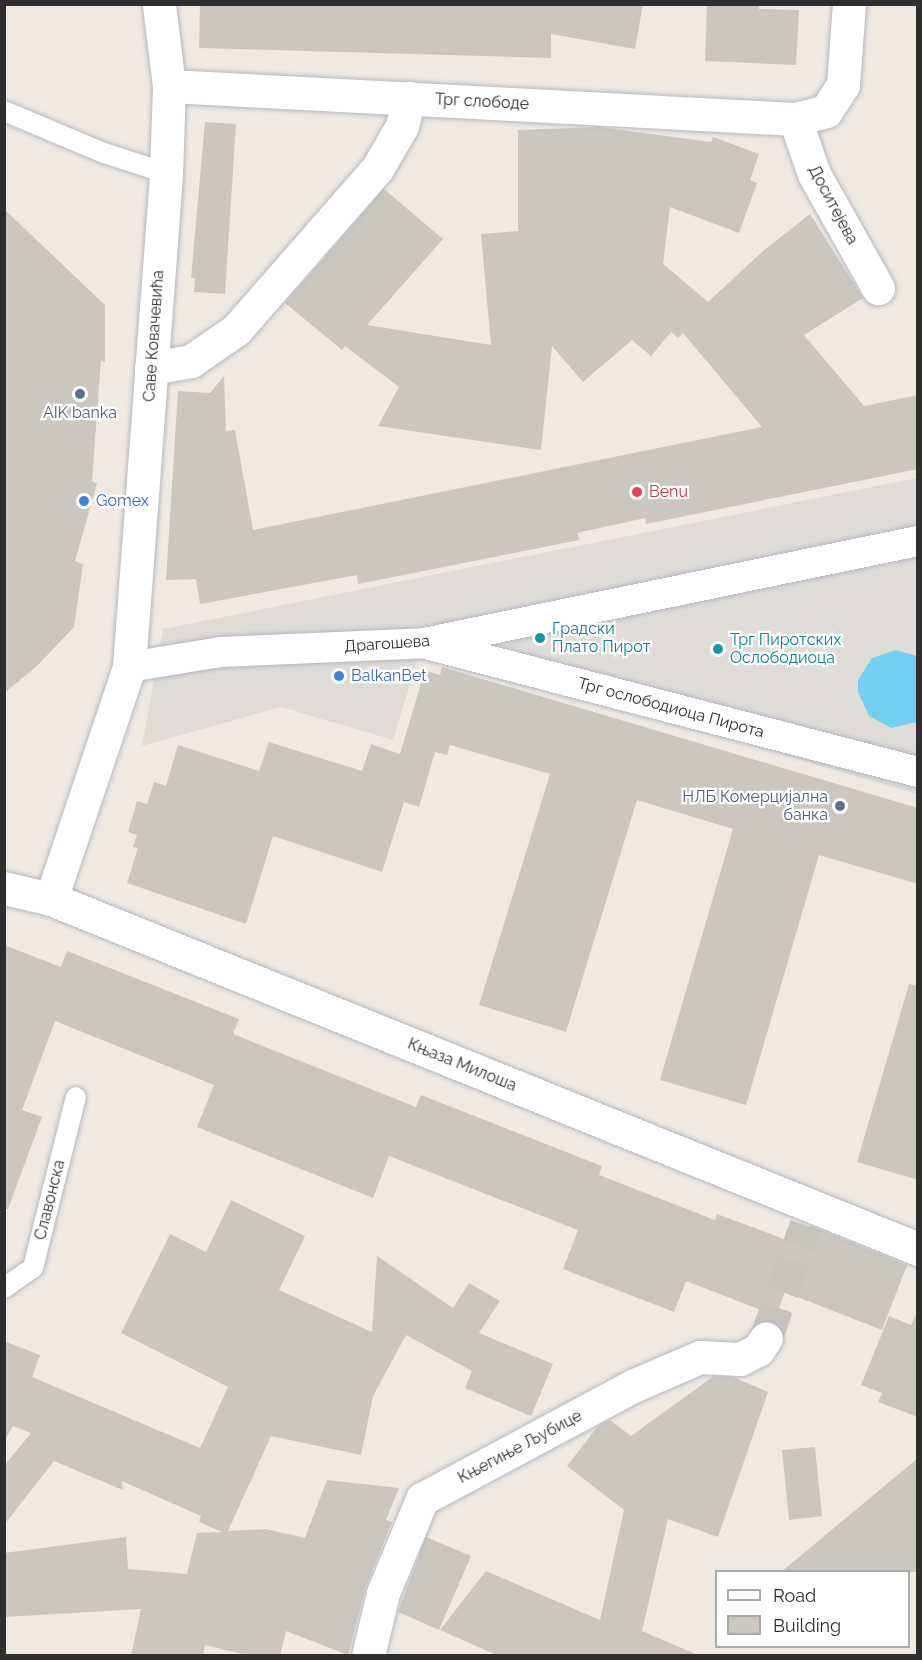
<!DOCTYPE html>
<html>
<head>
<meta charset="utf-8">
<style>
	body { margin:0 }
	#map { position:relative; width:922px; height:1660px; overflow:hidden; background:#efe9e1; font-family:Raleway,sans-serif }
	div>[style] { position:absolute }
	.plaza>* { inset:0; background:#dfdcd8 }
	.water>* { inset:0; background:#75cff0 }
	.building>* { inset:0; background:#cbc7bf }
	.minor-tunnel>* { height:33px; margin-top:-16.5px; transform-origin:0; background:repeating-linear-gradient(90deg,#c8c4bd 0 33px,transparent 0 49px) }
	.roads { filter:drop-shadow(0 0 2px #b4b7c1) drop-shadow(0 0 2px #b4b7c1) }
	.service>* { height:20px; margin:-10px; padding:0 10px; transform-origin:10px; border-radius:10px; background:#fff }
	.pedestrian>* { height:30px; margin:-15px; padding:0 15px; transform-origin:15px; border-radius:15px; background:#fff }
	.minor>* { height:33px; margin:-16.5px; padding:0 16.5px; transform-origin:16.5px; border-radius:16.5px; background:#fff }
	.secondary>* { height:33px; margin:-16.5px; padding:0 16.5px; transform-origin:16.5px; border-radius:16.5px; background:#fff }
	.dots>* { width:16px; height:16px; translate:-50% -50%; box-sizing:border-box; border:3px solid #fff; border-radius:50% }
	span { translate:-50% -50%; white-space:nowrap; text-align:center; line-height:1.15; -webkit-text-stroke:4.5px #fff; paint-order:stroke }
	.street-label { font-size:16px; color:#2e2e2e }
	.service-label { font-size:16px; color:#4e5e75 }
	.right { translate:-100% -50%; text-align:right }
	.health-label { font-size:16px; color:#be3a42 }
	.left { translate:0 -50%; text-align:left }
	.shop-label { font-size:16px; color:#366cbe }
	.culture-label { font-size:16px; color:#0d838f }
	.frame { position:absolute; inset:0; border:6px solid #2e2e2e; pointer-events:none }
	.legend { position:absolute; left:715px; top:1570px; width:195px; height:78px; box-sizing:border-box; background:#fff; border:2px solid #ababab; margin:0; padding:8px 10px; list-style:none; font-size:18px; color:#2e2e2e }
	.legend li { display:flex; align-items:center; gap:12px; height:30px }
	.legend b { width:30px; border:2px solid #ababab }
</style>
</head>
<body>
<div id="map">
	<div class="plaza">
		<i style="clip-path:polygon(917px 478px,917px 794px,421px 648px,393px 740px,281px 707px,142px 746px,163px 629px)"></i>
	</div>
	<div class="water">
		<i style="clip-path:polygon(896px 650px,917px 656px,917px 722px,891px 728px,869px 716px,858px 692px,858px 680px,872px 658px)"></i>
	</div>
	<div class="building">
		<i style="clip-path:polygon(200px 4px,643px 4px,635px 49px,551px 34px,551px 58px,199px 48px)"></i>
		<i style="clip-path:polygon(707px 4px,759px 4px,759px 9px,799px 10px,796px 65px,705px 61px)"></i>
		<i style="clip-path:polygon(205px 122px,236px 124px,225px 294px,194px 292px,195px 278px,191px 278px)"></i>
		<i style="clip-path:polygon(599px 127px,711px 142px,713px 137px,759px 154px,750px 180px,757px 183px,739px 233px,670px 207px,663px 264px,708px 302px,763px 251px,810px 214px,863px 298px,804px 335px,864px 406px,918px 395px,918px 469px,646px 524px,645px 518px,577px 533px,579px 540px,358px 584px,357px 575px,200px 604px,196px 579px,166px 580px,178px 391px,210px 393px,224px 376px,226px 431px,235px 430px,253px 530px,762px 427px,683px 333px,678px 338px,671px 332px,651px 356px,632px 340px,583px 382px,552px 346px,541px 450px,378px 426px,399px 387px,345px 346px,342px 350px,285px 303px,384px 189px,443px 239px,367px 325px,491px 345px,481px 234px,518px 231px,518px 130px)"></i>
		<i style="clip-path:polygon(4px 209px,105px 305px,105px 362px,101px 360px,92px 481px,97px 484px,75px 561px,83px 564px,74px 627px,36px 667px,4px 693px)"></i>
		<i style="clip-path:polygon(442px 667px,918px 808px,918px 884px,819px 855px,746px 1105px,660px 1080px,733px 829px,637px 800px,566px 1032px,479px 1005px,550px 774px,450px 745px,447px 755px,435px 752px,419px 807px,404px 802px,382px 872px,273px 836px,246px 924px,127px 883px,138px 848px,133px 847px,137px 835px,128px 832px,137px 801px,147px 804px,154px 782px,166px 786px,178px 745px,259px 771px,269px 742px,362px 771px,371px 744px,400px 754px,425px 670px,440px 675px)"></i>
		<i style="clip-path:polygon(4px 945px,61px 967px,67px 951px,239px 1019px,233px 1034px,416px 1107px,421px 1095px,602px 1166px,599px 1175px,715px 1220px,717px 1214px,803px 1246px,811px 1226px,907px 1265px,882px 1330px,785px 1292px,776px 1316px,686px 1281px,674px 1312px,563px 1269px,578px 1230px,389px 1156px,373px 1198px,197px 1127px,214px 1085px,55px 1021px,22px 1110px,42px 1117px,8px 1209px,4px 1209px)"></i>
		<i style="clip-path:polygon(909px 984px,918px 986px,918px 1180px,857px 1162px)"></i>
		<i style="clip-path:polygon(231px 1200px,305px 1236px,279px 1290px,372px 1332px,377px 1256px,453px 1308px,469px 1283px,500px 1301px,479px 1333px,553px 1364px,531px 1416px,465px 1388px,472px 1371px,406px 1335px,373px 1396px,361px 1455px,271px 1436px,228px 1531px,266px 1529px,305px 1538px,327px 1480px,399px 1488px,386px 1520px,392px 1522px,366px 1586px,348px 1655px,286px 1631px,280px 1656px,251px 1656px,205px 1645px,203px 1656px,131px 1656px,141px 1609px,4px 1617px,4px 1553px,126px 1537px,128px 1569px,187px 1574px,197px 1533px,222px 1532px,199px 1522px,201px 1516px,122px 1481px,123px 1490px,54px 1461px,4px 1525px,4px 1466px,31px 1433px,13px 1426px,4px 1441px,4px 1341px,40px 1355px,32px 1377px,200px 1448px,228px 1387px,121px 1333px,170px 1234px,206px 1252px)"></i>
		<i style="clip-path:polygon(918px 1310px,918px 1417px,878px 1402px,882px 1393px,861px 1385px,889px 1316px,911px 1325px)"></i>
		<i style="clip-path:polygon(714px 1376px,733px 1377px,768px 1392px,718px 1537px,668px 1519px,642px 1631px,700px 1656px,499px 1656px,440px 1630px,486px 1571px,600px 1620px,624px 1510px,567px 1466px,598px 1426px,610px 1420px,631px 1436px)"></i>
		<i style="clip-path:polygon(815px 1447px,822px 1516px,789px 1520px,782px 1450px)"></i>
		<i style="clip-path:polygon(918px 1458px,918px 1572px,781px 1572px)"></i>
		<i style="clip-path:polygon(426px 1537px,471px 1556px,439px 1630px,398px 1612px)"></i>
	</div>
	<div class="minor-tunnel">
		<i style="left:766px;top:1338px;width:120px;rotate:-70.5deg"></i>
	</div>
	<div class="roads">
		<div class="service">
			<i style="left:4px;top:111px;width:108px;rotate:22.8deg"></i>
			<i style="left:104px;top:153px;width:65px;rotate:17.9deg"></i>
			<i style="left:4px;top:1288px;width:35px;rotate:-35deg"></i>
			<i style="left:33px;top:1268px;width:176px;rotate:-75.9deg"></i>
		</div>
		<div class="pedestrian">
			<i style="left:430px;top:645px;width:504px;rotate:14.59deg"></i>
			<i style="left:129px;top:667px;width:93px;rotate:-9.3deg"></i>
			<i style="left:221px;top:652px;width:203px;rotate:-2.5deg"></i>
			<i style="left:424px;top:643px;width:504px;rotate:-11.67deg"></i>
		</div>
		<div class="minor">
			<i style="left:169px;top:86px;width:627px;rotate:3.02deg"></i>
			<i style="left:795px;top:119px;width:32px;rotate:-14deg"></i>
			<i style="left:826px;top:111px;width:31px;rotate:-57deg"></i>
			<i style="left:843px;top:85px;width:81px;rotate:-85.8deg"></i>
			<i style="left:795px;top:119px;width:58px;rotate:70.9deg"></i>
			<i style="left:814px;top:174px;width:131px;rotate:60.7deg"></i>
			<i style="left:151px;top:368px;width:41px;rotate:-9.9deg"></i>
			<i style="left:191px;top:361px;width:55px;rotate:-34.6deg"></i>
			<i style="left:236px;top:330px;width:214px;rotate:-48.8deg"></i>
			<i style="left:377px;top:169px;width:50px;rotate:-59.8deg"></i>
			<i style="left:402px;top:126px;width:29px;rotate:-76deg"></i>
			<i style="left:51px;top:899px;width:245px;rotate:-71.4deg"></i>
			<i style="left:129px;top:667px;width:495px;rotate:-85.7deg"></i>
			<i style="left:166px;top:173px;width:87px;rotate:-88deg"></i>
			<i style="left:169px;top:86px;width:83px;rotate:-97deg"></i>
			<i style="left:368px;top:1656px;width:65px;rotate:-76.6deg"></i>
			<i style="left:383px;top:1593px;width:102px;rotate:-67.5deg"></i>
			<i style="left:422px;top:1499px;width:242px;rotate:-28.2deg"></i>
			<i style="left:635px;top:1385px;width:71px;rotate:-23.3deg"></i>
			<i style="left:700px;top:1357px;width:40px;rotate:2.9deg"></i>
			<i style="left:740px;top:1359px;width:20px;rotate:-27deg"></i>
			<i style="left:758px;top:1350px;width:14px;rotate:-56deg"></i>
		</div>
		<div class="secondary">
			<i style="left:4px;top:888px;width:48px;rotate:13.2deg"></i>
			<i style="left:51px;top:899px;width:935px;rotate:21.98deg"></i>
		</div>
	</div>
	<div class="dots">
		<i style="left:80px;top:394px;background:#5c6f8a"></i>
		<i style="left:637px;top:492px;background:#e0444e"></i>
		<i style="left:84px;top:501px;background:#3f7fe0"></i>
		<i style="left:540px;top:638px;background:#0f9aa8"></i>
		<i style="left:718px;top:649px;background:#0f9aa8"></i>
		<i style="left:339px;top:676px;background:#3f7fe0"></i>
		<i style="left:840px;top:806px;background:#5c6f8a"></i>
	</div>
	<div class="street-label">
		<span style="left:482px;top:102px;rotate:3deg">Трг слободе</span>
		<span style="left:833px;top:205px;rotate:62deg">Доситејева</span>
		<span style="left:154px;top:336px;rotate:-86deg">Саве Ковачевића</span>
		<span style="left:387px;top:644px;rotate:-4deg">Драгошева</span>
		<span style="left:671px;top:708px;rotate:15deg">Трг ослободиоца Пирота</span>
		<span style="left:462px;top:1065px;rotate:22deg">Књаза Милоша</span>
		<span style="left:50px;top:1200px;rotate:-76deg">Славонска</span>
		<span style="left:520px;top:1447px;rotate:-28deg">Књегиње Љубице</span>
	</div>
	<div class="service-label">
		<span style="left:80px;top:413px">AIK banka</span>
		<span class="right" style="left:828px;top:806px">НЛБ Комерцијална<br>банка</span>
	</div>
	<div class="health-label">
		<span class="left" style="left:649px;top:492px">Benu</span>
	</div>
	<div class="shop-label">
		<span class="left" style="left:96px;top:501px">Gomex</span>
		<span class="left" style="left:351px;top:676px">BalkanBet</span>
	</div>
	<div class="culture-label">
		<span class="left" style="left:552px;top:638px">Градски<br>Плато Пирот</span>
		<span class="left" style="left:730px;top:649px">Трг Пиротских<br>Ослободиоца</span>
	</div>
	<div class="frame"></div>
	<ul class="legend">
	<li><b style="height:8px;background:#fff"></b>Road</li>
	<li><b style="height:16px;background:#cbc7bf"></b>Building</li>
	</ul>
</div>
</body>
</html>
